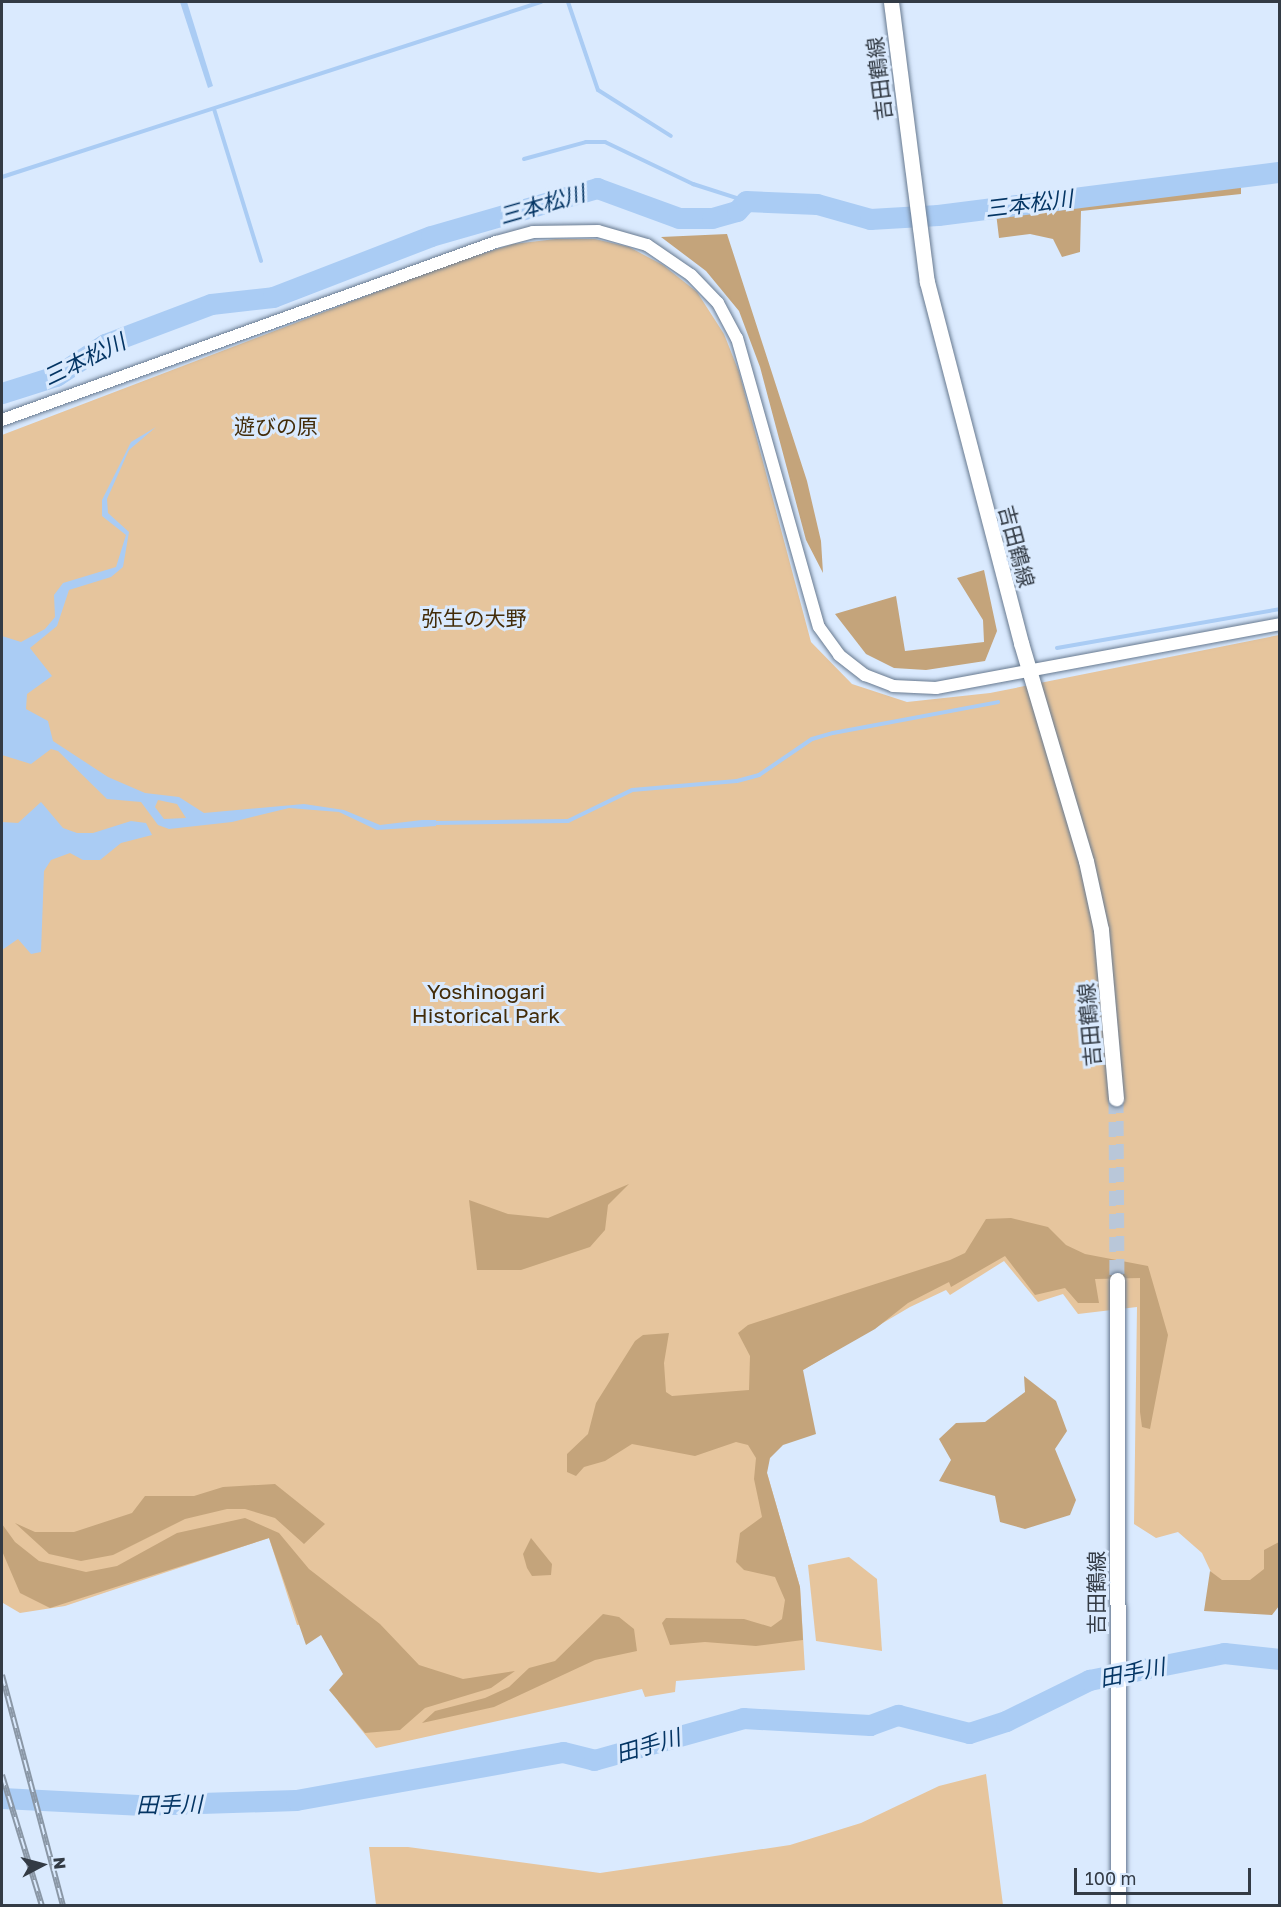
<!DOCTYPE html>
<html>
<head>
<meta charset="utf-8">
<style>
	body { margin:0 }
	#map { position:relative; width:1281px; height:1907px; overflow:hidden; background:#daeafe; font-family:"Golos Text","Noto Sans JP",sans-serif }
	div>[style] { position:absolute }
	.green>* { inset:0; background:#e6c59d }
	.forest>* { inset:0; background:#c4a47b }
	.water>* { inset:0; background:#aaccf4 }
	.stream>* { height:4px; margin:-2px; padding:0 2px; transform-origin:2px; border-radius:2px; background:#aaccf4 }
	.river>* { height:21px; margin:-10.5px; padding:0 10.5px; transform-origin:10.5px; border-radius:10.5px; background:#aaccf4 }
	.secondary-tunnel>* { height:15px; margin-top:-7.5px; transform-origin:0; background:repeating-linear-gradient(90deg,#b9c7d9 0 15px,transparent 0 23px) }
	.roads { filter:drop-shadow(0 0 2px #67798f) drop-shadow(0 0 2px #67798f) }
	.tertiary>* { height:12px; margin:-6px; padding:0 6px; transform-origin:6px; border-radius:6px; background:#fff }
	.secondary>* { height:15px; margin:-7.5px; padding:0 7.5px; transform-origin:7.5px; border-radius:7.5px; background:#fff }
	.rail>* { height:6px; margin-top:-3px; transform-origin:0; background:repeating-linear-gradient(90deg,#daeafe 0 11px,#8a97a6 0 22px); box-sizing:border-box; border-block:2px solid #8a97a6 }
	span { translate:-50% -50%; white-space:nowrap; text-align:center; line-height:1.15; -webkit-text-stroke:6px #daeafe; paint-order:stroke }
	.street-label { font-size:21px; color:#333b45 }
	.park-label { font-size:21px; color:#432c09 }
	.water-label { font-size:22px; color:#043564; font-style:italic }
	.frame { position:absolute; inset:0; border:3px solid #333b45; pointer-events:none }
	.north { position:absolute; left:12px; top:1835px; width:60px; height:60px; -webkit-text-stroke:4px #daeafe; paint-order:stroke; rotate:84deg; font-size:16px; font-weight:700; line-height:24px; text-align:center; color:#333b45 }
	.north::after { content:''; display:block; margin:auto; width:21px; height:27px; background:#333b45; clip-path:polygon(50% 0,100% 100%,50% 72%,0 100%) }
	.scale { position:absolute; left:1074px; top:1868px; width:177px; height:27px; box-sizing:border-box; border:3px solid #333b45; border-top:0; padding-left:8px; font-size:18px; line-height:21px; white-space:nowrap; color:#333b45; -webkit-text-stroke:4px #daeafe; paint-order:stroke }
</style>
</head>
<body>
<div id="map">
	<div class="green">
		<i style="clip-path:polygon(556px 239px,595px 239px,629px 247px,663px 265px,697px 292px,724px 334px,739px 372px,811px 642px,852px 684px,907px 702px,990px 693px,1279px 635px,1280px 1568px,1264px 1587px,1218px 1587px,1202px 1553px,1178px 1532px,1156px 1538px,1134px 1524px,1137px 1307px,1078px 1314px,1063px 1294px,1038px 1302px,1004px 1261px,950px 1295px,946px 1290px,910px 1307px,803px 1370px,766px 1441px,767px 1473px,800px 1587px,805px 1670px,676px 1681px,675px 1692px,645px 1697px,642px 1689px,376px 1748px,338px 1701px,353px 1681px,323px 1622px,297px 1625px,269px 1538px,65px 1606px,20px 1613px,3px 1603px,2px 435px,450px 264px,513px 244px)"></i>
		<i style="clip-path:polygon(849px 1557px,877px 1579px,882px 1651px,816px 1641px,808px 1565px)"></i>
		<i style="clip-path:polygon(986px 1774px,1003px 1905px,376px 1905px,369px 1847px,408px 1847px,600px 1873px,790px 1845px,861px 1823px,939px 1786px)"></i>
	</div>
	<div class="forest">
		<i style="clip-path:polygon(1241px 186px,1241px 194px,1081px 211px,1080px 252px,1062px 257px,1053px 239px,1030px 234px,999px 238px,996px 213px)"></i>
		<i style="clip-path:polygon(727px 234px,807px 481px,821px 541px,823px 573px,806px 540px,760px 367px,739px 311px,706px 271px,661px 237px)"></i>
		<i style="clip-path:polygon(984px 570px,997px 631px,985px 661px,926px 670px,894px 668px,866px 654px,835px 614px,896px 596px,905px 651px,984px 642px,983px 620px,957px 578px)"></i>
		<i style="clip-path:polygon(629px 1184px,608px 1205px,605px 1230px,590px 1247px,521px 1270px,477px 1270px,469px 1200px,508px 1214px,548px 1218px)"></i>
		<i style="clip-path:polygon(1011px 1218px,1048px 1227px,1066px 1245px,1085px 1254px,1148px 1266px,1168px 1335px,1150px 1429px,1142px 1427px,1140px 1412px,1140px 1278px,1095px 1279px,1099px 1303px,1078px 1303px,1065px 1288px,1035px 1295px,1005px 1256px,951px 1287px,949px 1282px,908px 1303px,875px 1329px,803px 1370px,816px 1434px,783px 1445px,770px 1458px,767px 1473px,800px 1587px,803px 1640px,756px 1646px,705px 1642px,670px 1645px,662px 1623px,666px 1618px,744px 1619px,771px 1627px,782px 1619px,785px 1600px,775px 1577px,744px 1570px,736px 1562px,740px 1533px,762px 1517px,754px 1479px,756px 1458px,748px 1445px,736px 1442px,695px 1456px,632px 1444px,605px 1461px,584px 1467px,576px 1476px,567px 1472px,567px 1454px,588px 1434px,596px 1403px,635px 1341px,643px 1335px,669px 1333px,664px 1363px,666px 1392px,672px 1396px,749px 1390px,750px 1356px,738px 1333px,748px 1325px,950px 1260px,965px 1253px,986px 1219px)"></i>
		<i style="clip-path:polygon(1024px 1376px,1056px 1401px,1067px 1431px,1055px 1449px,1076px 1500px,1070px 1515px,1025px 1529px,1000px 1522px,995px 1496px,939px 1481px,951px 1460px,939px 1439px,956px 1423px,985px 1422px,1025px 1392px)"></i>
		<i style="clip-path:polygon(275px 1484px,325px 1524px,304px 1544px,275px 1518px,245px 1509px,227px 1509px,185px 1519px,113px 1555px,81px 1561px,49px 1554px,15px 1523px,35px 1532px,74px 1532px,132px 1513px,145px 1496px,194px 1496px,223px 1487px)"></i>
		<i style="clip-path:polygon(245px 1518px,279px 1533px,309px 1569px,380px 1624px,419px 1665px,463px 1679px,515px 1671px,491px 1688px,425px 1708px,400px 1730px,365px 1733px,329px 1690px,343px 1674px,321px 1635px,306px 1645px,269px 1538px,50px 1608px,20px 1593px,2px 1551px,2px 1524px,15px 1542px,39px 1561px,86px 1572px,117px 1566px,177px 1533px)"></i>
		<i style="clip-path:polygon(531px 1538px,552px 1564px,551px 1575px,532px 1576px,527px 1568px,523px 1554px)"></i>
		<i style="clip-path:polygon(1279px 1542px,1279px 1606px,1272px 1615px,1204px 1611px,1210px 1571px,1222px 1580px,1250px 1580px,1264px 1569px,1264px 1550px)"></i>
		<i style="clip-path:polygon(603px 1614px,619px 1617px,634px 1629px,637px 1651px,595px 1660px,494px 1707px,422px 1723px,435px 1711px,485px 1698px,509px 1687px,529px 1668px,555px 1661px)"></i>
	</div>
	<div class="water">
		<i style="clip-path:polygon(180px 2px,187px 2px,213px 86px,208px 88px)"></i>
		<i style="clip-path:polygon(evenodd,156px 427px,129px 450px,107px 499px,108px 513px,129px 532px,123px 567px,111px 577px,69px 590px,57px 626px,30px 648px,52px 676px,27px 694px,26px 709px,48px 721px,53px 741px,108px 777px,145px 793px,179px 797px,204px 813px,304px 804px,344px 810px,380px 825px,422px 820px,436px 820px,436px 826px,377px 830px,339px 812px,289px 808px,232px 822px,169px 829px,158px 825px,141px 802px,107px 799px,58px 751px,51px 749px,31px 764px,2px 755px,2px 636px,21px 642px,45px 629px,55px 617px,54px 595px,63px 583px,116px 567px,126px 535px,102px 516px,102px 500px,131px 442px,156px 427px,158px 800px,177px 804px,186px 818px,164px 819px,155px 807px,158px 800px)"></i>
		<i style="clip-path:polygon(41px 802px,63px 828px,77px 833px,93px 833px,131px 821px,146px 823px,152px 835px,121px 843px,100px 860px,83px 860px,70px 853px,51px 860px,44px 871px,41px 952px,31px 954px,18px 939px,2px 950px,2px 822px,18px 823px)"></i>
	</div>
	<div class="stream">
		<i style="left:568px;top:2px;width:93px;rotate:71.2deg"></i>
		<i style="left:598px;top:90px;width:86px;rotate:32.2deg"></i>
		<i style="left:214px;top:109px;width:159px;rotate:72.8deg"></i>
		<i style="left:524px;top:159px;width:64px;rotate:-15.3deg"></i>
		<i style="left:586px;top:142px;width:19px"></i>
		<i style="left:605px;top:142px;width:98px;rotate:25.5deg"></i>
		<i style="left:693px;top:184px;width:56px;rotate:17.8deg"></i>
		<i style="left:2px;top:177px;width:567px;rotate:-17.99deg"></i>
		<i style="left:1057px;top:648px;width:226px;rotate:-9.9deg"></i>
		<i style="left:436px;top:823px;width:132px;rotate:-0.9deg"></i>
		<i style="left:568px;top:821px;width:71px;rotate:-25.8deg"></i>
		<i style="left:632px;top:790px;width:105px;rotate:-4.9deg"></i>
		<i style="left:737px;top:781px;width:23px;rotate:-15deg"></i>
		<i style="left:759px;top:775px;width:64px;rotate:-34.2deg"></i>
		<i style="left:812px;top:739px;width:22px;rotate:-16deg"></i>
		<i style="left:833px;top:733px;width:168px;rotate:-10.6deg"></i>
	</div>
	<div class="river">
		<i style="left:2px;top:393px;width:57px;rotate:-17.5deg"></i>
		<i style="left:56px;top:376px;width:59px;rotate:-33.1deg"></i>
		<i style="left:105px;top:344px;width:113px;rotate:-20.7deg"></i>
		<i style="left:211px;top:304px;width:62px;rotate:-6.4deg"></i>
		<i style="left:273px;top:297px;width:169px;rotate:-21.1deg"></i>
		<i style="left:431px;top:236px;width:173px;rotate:-16.1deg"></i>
		<i style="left:597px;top:188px;width:87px;rotate:20.1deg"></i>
		<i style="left:679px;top:218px;width:33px"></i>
		<i style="left:712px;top:218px;width:26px;rotate:-16deg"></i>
		<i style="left:737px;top:211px;width:13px;rotate:-48deg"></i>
		<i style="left:746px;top:201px;width:71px;rotate:2.4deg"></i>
		<i style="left:817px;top:204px;width:55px;rotate:15.8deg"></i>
		<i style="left:870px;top:219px;width:68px;rotate:-3.4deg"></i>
		<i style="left:938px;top:215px;width:345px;rotate:-7.2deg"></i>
		<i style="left:2px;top:1798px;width:136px;rotate:2.9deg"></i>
		<i style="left:138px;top:1805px;width:158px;rotate:-1.8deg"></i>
		<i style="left:296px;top:1800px;width:271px;rotate:-10.2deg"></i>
		<i style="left:563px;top:1752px;width:32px;rotate:14deg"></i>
		<i style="left:594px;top:1760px;width:155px;rotate:-15.7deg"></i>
		<i style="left:743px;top:1718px;width:127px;rotate:3.2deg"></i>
		<i style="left:870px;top:1725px;width:30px;rotate:-20deg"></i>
		<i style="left:898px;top:1715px;width:73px;rotate:14.2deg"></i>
		<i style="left:969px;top:1733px;width:39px;rotate:-18deg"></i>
		<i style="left:1006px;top:1721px;width:93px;rotate:-26.3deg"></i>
		<i style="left:1089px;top:1680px;width:138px;rotate:-11.3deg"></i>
		<i style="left:1224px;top:1653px;width:56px;rotate:6.1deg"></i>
	</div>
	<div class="secondary-tunnel">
		<i style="left:1116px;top:1098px;width:182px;rotate:89.7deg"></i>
	</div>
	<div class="roads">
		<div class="tertiary">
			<i style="left:2px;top:420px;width:525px;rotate:-19.82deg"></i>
			<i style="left:496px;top:242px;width:38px;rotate:-15deg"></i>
			<i style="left:533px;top:232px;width:65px;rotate:-0.9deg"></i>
			<i style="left:598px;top:231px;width:51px;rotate:15.9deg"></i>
			<i style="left:647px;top:245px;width:53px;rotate:34.3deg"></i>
			<i style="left:691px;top:275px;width:39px;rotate:46deg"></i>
			<i style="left:718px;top:303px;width:40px;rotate:62deg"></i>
			<i style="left:737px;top:338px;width:300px;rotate:74.2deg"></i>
			<i style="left:819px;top:627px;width:34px;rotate:54deg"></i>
			<i style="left:839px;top:655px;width:33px;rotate:38deg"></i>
			<i style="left:865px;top:675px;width:30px;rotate:21deg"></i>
			<i style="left:893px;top:686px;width:43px;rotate:2.7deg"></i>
			<i style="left:936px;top:688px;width:350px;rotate:-10.5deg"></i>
		</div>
		<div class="secondary">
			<i style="left:891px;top:2px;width:282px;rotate:82.7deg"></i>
			<i style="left:927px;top:282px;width:373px;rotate:75.4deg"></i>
			<i style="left:1021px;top:643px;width:227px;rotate:73.4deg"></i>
			<i style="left:1086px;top:861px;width:71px;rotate:77.7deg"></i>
			<i style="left:1101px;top:930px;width:169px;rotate:84.9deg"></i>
			<i style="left:1117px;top:1280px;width:626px;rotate:89.91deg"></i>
		</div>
	</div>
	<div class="rail">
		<i style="left:2px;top:1675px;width:239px;rotate:75.2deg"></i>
		<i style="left:2px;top:1775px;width:137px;rotate:73deg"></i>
	</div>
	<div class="street-label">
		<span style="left:879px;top:79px;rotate:-97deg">吉田鶴線</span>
		<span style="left:1017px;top:546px;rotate:75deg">吉田鶴線</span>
		<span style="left:1089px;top:1025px;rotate:-95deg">吉田鶴線</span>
		<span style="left:1096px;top:1593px;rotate:-90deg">吉田鶴線</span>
	</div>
	<div class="park-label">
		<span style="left:276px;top:426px">遊びの原</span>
		<span style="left:474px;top:618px">弥生の大野</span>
		<span style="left:486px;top:1003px">Yoshinogari<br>Historical Park</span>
	</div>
	<div class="water-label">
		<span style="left:1029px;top:203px;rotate:-7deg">三本松川</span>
		<span style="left:542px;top:204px;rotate:-16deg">三本松川</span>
		<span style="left:84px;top:359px;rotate:-26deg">三本松川</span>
		<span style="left:1132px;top:1672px;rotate:-11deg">田手川</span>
		<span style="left:648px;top:1745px;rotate:-16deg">田手川</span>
		<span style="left:169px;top:1804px;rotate:-1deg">田手川</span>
	</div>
	<div class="frame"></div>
	<div class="north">N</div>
	<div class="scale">100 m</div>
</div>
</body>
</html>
